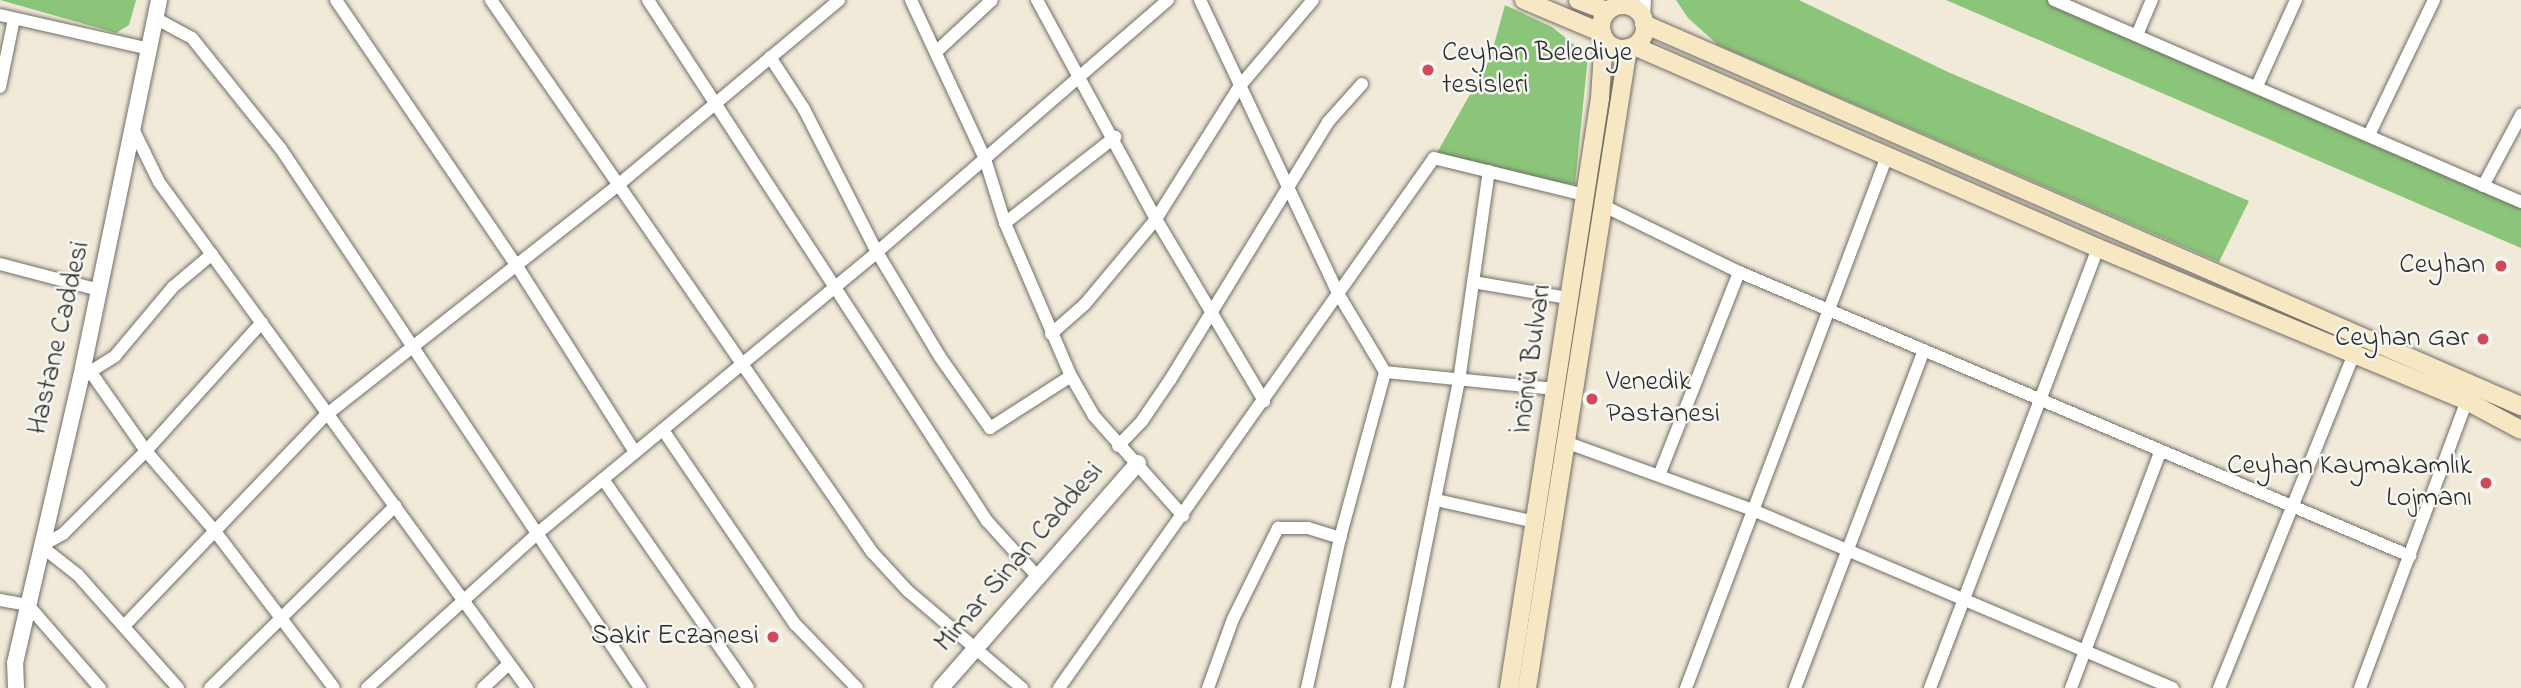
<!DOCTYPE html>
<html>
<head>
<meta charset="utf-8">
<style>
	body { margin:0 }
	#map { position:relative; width:2521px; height:688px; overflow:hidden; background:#f2ead9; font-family:"Indie Flower",sans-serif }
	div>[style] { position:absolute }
	.green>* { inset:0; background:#8bc579 }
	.roads { filter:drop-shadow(0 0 2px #716e68) drop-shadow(0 0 2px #716e68) }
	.minor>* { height:12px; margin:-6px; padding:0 6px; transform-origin:6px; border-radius:6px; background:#fff }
	.tertiary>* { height:16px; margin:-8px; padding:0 8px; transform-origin:8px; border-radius:8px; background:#fff }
	.secondary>* { height:18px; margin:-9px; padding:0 9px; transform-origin:9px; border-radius:9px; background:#f7e8c3 }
	.secondary>.ring { margin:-9px; padding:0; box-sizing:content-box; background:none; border:18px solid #f7e8c3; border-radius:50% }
	.dots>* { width:19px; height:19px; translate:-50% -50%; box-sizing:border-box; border:4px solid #f6f6f2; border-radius:50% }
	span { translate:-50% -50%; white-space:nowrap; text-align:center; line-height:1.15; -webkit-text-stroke:5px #f6f6f2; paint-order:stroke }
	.poi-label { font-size:28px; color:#2b2b2b }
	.left { translate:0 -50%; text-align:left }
	.right { translate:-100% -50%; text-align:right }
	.street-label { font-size:28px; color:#2b2b2b }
</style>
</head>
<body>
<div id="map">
	<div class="green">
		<i style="clip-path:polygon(0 0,136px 0,129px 25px,116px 33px)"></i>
		<i style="clip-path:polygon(1676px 0,1799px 0,1948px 72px,2249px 201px,2219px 262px,1718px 45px,1688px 18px)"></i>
		<i style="clip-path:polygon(1946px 0,2054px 0,2521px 202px,2521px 248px)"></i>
		<i style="clip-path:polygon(1505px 5px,1552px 27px,1588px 56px,1575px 184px,1540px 183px,1434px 158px,1490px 59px)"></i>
		<i style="clip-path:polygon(1614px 63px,1618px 63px,1516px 688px,1571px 331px)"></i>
	</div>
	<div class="roads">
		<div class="minor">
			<i style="left:336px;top:0;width:318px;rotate:55.8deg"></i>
			<i style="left:515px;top:263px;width:224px;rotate:57.6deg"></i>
			<i style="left:491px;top:0;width:671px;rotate:55.39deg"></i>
			<i style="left:872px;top:552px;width:53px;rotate:47.3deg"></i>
			<i style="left:908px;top:591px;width:150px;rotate:40.4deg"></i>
			<i style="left:648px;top:0;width:622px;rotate:56.95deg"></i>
			<i style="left:987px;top:521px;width:76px;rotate:47.7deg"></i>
			<i style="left:911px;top:0;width:175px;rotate:65deg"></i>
			<i style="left:985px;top:159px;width:67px;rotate:72.6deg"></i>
			<i style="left:1005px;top:223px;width:167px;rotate:66.7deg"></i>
			<i style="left:1071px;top:376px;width:46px;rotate:60.1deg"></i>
			<i style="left:1094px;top:416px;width:134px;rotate:48.3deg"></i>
			<i style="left:1037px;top:0;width:249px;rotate:61.5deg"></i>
			<i style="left:1156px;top:219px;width:212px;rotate:59.3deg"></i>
			<i style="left:1200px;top:0;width:326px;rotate:64.8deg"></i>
			<i style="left:1339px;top:295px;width:90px;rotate:59.1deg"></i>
			<i style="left:1385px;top:372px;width:170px;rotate:5.7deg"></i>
			<i style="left:2054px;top:0;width:509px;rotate:23.39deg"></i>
			<i style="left:0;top:15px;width:154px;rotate:12.8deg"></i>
			<i style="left:155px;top:18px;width:42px;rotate:28.4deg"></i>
			<i style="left:192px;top:38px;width:142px;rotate:51.3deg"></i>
			<i style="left:281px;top:149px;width:648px;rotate:56.33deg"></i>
			<i style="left:2137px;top:35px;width:38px;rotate:-67deg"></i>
			<i style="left:936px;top:52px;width:76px;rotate:-42.9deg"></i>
			<i style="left:770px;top:57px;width:62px;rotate:56.8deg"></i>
			<i style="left:804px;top:109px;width:161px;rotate:63deg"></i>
			<i style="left:877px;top:252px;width:122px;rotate:59deg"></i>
			<i style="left:940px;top:357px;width:87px;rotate:54.8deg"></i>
			<i style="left:990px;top:428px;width:96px;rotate:-32.7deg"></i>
			<i style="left:2257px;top:86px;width:94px;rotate:-65.6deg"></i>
			<i style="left:0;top:87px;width:69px;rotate:-78.4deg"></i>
			<i style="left:133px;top:129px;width:59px;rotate:63.9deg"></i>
			<i style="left:159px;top:182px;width:626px;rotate:53.97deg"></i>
			<i style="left:2369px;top:135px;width:150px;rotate:-64.3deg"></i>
			<i style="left:2483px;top:186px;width:81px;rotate:-61.8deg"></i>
			<i style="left:1602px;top:205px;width:153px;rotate:26.1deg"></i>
			<i style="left:1739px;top:272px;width:729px;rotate:22.94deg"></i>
			<i style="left:1005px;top:223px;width:140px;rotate:-38deg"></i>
			<i style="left:0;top:264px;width:102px;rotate:14.7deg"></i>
			<i style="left:1473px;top:282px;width:96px;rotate:9.6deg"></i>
			<i style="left:1051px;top:334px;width:45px;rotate:-41.4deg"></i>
			<i style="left:1085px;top:304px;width:111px;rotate:-50.1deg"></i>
			<i style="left:1156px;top:219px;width:156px;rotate:-57.8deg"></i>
			<i style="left:1239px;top:87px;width:114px;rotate:-49.6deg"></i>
			<i style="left:90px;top:371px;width:98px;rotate:55deg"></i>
			<i style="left:146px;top:451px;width:104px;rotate:49.3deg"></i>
			<i style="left:214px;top:530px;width:198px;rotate:52.8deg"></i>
			<i style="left:85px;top:375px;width:36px;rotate:-32deg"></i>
			<i style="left:115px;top:356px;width:90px;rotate:-50deg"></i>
			<i style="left:173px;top:287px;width:51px;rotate:-40.2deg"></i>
			<i style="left:663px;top:430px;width:235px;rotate:55.8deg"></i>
			<i style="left:795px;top:624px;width:89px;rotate:45.9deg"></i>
			<i style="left:1565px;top:442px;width:200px;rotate:19.9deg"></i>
			<i style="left:1753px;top:510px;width:456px;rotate:23deg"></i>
			<i style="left:1118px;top:446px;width:35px;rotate:-46deg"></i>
			<i style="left:1142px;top:421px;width:50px;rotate:-55.7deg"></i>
			<i style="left:1170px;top:380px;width:303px;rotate:-58.5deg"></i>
			<i style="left:1328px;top:122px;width:51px;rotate:-48.2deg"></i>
			<i style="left:1660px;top:473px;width:216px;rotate:-68.5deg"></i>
			<i style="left:603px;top:479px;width:254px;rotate:55.2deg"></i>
			<i style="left:1436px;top:500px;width:101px;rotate:12.5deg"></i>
			<i style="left:41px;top:546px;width:26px;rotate:-29deg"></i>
			<i style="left:64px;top:533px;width:116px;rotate:-45deg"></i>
			<i style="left:146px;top:451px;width:173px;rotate:-48deg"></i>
			<i style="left:41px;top:546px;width:47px;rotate:38.1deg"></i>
			<i style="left:78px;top:575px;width:151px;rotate:48.5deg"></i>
			<i style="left:0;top:600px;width:28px;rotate:10deg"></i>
			<i style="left:28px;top:605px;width:110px;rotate:49.1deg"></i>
			<i style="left:125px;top:625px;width:291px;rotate:-46.3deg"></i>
			<i style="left:326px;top:415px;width:372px;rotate:-38.2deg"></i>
			<i style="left:618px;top:185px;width:288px;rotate:-39.9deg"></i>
			<i style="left:210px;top:688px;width:260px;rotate:-44.5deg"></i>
			<i style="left:367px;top:688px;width:232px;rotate:-42.2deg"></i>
			<i style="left:539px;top:532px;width:439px;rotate:-39.6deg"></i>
			<i style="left:877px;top:252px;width:385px;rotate:-40.9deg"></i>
			<i style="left:483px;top:688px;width:35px;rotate:-43deg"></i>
			<i style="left:1059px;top:688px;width:649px;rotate:-54.72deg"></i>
			<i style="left:1434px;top:158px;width:155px;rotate:13.8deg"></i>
			<i style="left:1208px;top:688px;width:73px;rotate:-70.1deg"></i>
			<i style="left:1233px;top:619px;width:102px;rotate:-63.7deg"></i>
			<i style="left:1278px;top:528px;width:30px"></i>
			<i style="left:1308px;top:528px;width:34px;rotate:17deg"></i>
			<i style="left:1307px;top:688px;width:154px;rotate:-77.6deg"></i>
			<i style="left:1340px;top:538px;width:172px;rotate:-74.8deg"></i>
			<i style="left:1397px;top:688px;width:313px;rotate:-78.6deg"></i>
			<i style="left:1459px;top:381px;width:212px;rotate:-81.9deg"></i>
			<i style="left:1686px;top:688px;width:569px;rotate:-69.3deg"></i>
			<i style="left:1795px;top:688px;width:360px;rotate:-69.1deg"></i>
			<i style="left:1930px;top:688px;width:471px;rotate:-69.1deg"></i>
			<i style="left:2071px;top:688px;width:252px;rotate:-69.3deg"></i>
			<i style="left:2219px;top:688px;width:360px;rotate:-68deg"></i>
			<i style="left:2360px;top:688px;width:306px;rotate:-69.6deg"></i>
		</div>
		<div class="tertiary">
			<i style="left:1642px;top:17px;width:17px;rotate:-87deg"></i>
			<i style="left:16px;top:688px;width:25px;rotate:-92deg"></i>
			<i style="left:15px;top:663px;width:294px;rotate:-77deg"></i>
			<i style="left:81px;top:377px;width:385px;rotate:-78.3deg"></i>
			<i style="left:941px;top:688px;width:299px;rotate:-48.8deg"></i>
		</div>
		<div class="secondary">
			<i style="left:1524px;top:0;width:85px;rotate:22.9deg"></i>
			<i style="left:1578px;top:0;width:31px;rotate:21deg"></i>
			<i class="ring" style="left:1601px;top:5px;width:26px;height:26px"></i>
			<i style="left:1644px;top:24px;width:957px;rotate:23.54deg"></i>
			<i style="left:1634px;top:46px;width:506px;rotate:23.53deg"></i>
			<i style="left:2098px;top:248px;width:399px;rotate:22.5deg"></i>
			<i style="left:2467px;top:401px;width:61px;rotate:28.2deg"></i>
			<i style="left:1509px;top:688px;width:597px;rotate:-81.23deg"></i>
			<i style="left:1600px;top:98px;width:60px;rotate:-86.2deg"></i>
			<i style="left:1527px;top:688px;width:648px;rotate:-81.03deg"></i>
		</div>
	</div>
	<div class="dots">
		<i style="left:1428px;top:70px;background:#d1495b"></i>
		<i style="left:2501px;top:266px;background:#d1495b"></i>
		<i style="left:2483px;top:339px;background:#d1495b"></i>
		<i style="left:1592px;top:399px;background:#d1495b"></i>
		<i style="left:2486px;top:483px;background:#d1495b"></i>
		<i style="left:773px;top:637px;background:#d1495b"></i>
	</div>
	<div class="poi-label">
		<span class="left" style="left:1442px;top:70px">Ceyhan Belediye<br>tesisleri</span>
		<span class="right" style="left:2485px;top:266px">Ceyhan</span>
		<span class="right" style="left:2469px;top:339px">Ceyhan Gar</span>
		<span class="left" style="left:1606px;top:399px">Venedik<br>Pastanesi</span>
		<span class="right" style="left:2472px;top:483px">Ceyhan Kaymakamlık<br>Lojmanı</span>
		<span class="right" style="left:759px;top:637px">Sakir Eczanesi</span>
	</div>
	<div class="street-label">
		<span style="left:60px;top:338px;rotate:-77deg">Hastane Caddesi</span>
		<span style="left:1533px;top:359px;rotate:-82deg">İnönü Bulvarı</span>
		<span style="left:1020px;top:558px;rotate:-49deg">Mimar Sinan Caddesi</span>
	</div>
</div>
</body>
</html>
